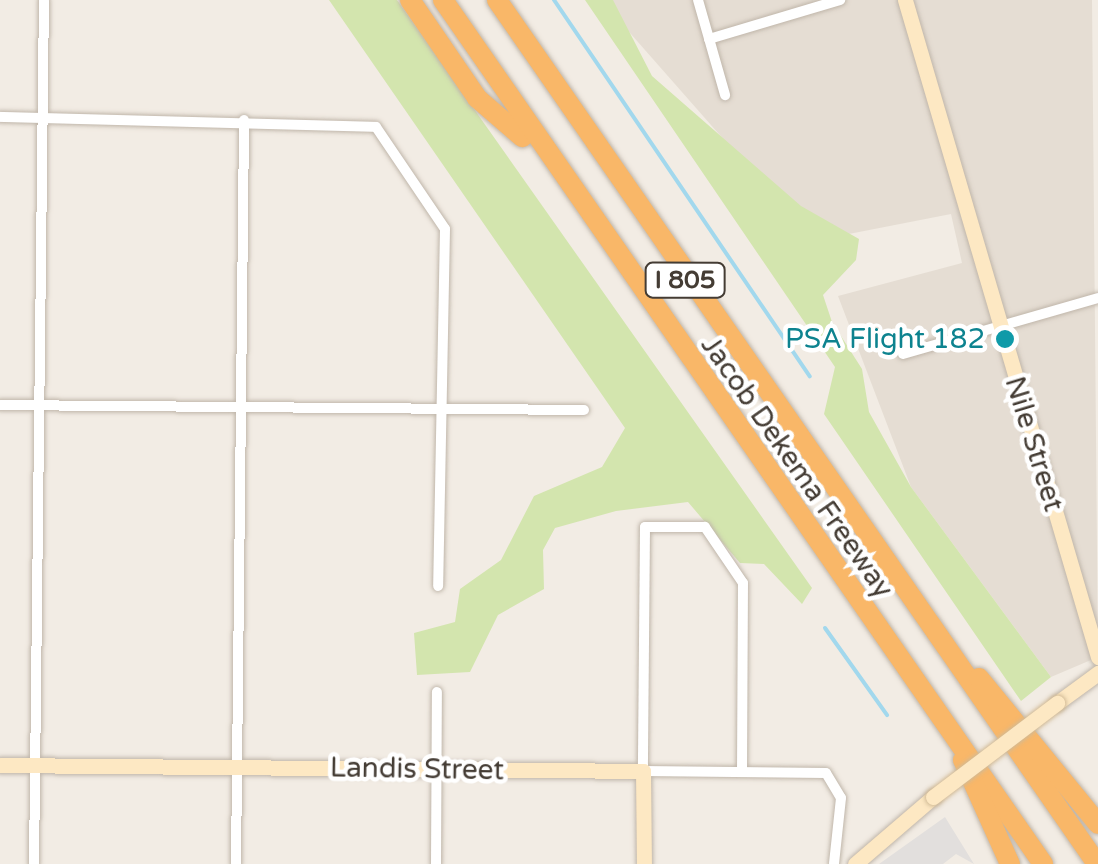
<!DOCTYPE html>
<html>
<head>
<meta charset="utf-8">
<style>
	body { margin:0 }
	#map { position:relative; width:1098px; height:864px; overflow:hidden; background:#f2ece4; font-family:"Varela Round",sans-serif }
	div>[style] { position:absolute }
	.residential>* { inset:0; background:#e5ddd3 }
	.green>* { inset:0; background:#d3e5ae }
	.parking>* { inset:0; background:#e2dfdd }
	.stream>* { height:4px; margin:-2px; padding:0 2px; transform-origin:2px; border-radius:2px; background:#a2d8ed }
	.roads { filter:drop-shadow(0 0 2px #c0b6aa) drop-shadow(0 0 2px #c0b6aa) }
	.street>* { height:10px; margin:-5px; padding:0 5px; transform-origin:5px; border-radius:5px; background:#fff }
	.secondary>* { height:15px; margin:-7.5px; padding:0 7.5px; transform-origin:7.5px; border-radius:7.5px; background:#fde8c3 }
	.highway>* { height:20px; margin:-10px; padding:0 10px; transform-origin:10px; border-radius:10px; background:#f9b768 }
	.bridges { filter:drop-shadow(0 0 2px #d1ba96) drop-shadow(0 0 2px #d1ba96) }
	.secondary-bridge>* { height:15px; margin:-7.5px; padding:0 7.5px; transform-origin:7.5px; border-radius:7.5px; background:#fde8c3 }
	.dots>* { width:28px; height:28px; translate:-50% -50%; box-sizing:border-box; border:5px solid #fff; border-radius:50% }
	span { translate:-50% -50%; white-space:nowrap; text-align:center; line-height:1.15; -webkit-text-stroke:9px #fff; paint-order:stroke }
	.shield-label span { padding:2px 8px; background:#fff; border:2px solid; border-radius:8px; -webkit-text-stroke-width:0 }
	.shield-label { font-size:25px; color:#443c34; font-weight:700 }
	.culture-label { font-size:28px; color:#0d838f }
	.right { translate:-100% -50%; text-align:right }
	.street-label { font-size:28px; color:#443c34 }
</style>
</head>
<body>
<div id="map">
	<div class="residential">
		<i style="clip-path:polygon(601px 0,1092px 0,1098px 657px,1051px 677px,911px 487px,838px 296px,962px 263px,951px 214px,813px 241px)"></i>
	</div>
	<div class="green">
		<i style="clip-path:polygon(329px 0,397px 0,812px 588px,802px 604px,764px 564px,740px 563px,688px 502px,616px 511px,555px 528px,543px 550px,544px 589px,498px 615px,470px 672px,417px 675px,414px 633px,455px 622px,460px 589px,501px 560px,534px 496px,602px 467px,625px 428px)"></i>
		<i style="clip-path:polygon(585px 0,613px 0,652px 76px,801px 206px,859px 239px,856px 260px,823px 295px,832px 322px,862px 369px,869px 412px,911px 487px,1051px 677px,1021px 701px,824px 414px,835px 367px)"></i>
	</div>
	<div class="parking">
		<i style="clip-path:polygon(945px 817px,974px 864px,956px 854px,943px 864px,879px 864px)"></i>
	</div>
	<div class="stream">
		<i style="left:554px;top:0;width:455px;rotate:55.8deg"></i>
		<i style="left:825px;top:628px;width:107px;rotate:54.5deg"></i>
	</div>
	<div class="roads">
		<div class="street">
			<i style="left:698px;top:0;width:99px;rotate:74.1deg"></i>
			<i style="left:709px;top:39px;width:137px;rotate:-16.6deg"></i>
			<i style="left:0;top:117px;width:376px;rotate:1.5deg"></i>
			<i style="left:376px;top:127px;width:123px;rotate:55.9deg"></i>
			<i style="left:445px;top:229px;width:357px;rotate:91.1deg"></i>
			<i style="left:903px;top:354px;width:203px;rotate:-16deg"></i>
			<i style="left:0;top:405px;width:584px;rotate:0.49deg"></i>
			<i style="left:742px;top:772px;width:189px;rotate:-89.7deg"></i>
			<i style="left:743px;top:583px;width:68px;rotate:-124.2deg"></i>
			<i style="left:705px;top:527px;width:60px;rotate:180deg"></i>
			<i style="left:645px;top:527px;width:244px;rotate:90.5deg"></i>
			<i style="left:643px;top:771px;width:183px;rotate:0.6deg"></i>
			<i style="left:826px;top:773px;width:29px;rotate:59deg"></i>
			<i style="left:841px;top:798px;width:66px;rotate:96.1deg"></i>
			<i style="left:34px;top:864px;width:864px;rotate:-89.34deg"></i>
			<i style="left:236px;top:864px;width:744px;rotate:-89.38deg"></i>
			<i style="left:436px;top:864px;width:172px;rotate:-89.7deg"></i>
		</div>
		<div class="secondary">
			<i style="left:905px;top:0;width:685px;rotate:73.63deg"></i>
			<i style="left:1057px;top:703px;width:51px;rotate:-36.2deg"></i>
			<i style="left:0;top:765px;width:643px;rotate:0.53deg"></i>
			<i style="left:643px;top:771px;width:93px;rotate:89.4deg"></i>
			<i style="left:855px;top:864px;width:103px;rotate:-40.7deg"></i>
		</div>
		<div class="highway">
			<i style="left:410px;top:0;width:119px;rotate:55.6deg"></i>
			<i style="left:477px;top:98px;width:60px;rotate:40.9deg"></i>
			<i style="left:443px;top:0;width:1052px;rotate:55.22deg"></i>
			<i style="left:497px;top:0;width:1052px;rotate:55.22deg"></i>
			<i style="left:979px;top:678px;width:188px;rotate:50.8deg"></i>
			<i style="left:963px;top:760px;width:114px;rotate:65.7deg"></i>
		</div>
	</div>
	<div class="bridges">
		<div class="secondary-bridge">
			<i style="left:933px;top:797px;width:156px;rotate:-37.2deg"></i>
		</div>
	</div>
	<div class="dots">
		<i style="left:1005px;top:339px;background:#0f9aa8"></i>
	</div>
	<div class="shield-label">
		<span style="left:685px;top:280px">I 805</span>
	</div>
	<div class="culture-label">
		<span class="right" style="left:985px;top:339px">PSA Flight 182</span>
	</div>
	<div class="street-label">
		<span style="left:1034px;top:444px;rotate:73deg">Nile Street</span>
		<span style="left:797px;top:467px;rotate:55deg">Jacob Dekema Freeway</span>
		<span style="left:417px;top:769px;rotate:1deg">Landis Street</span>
	</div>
</div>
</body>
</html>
